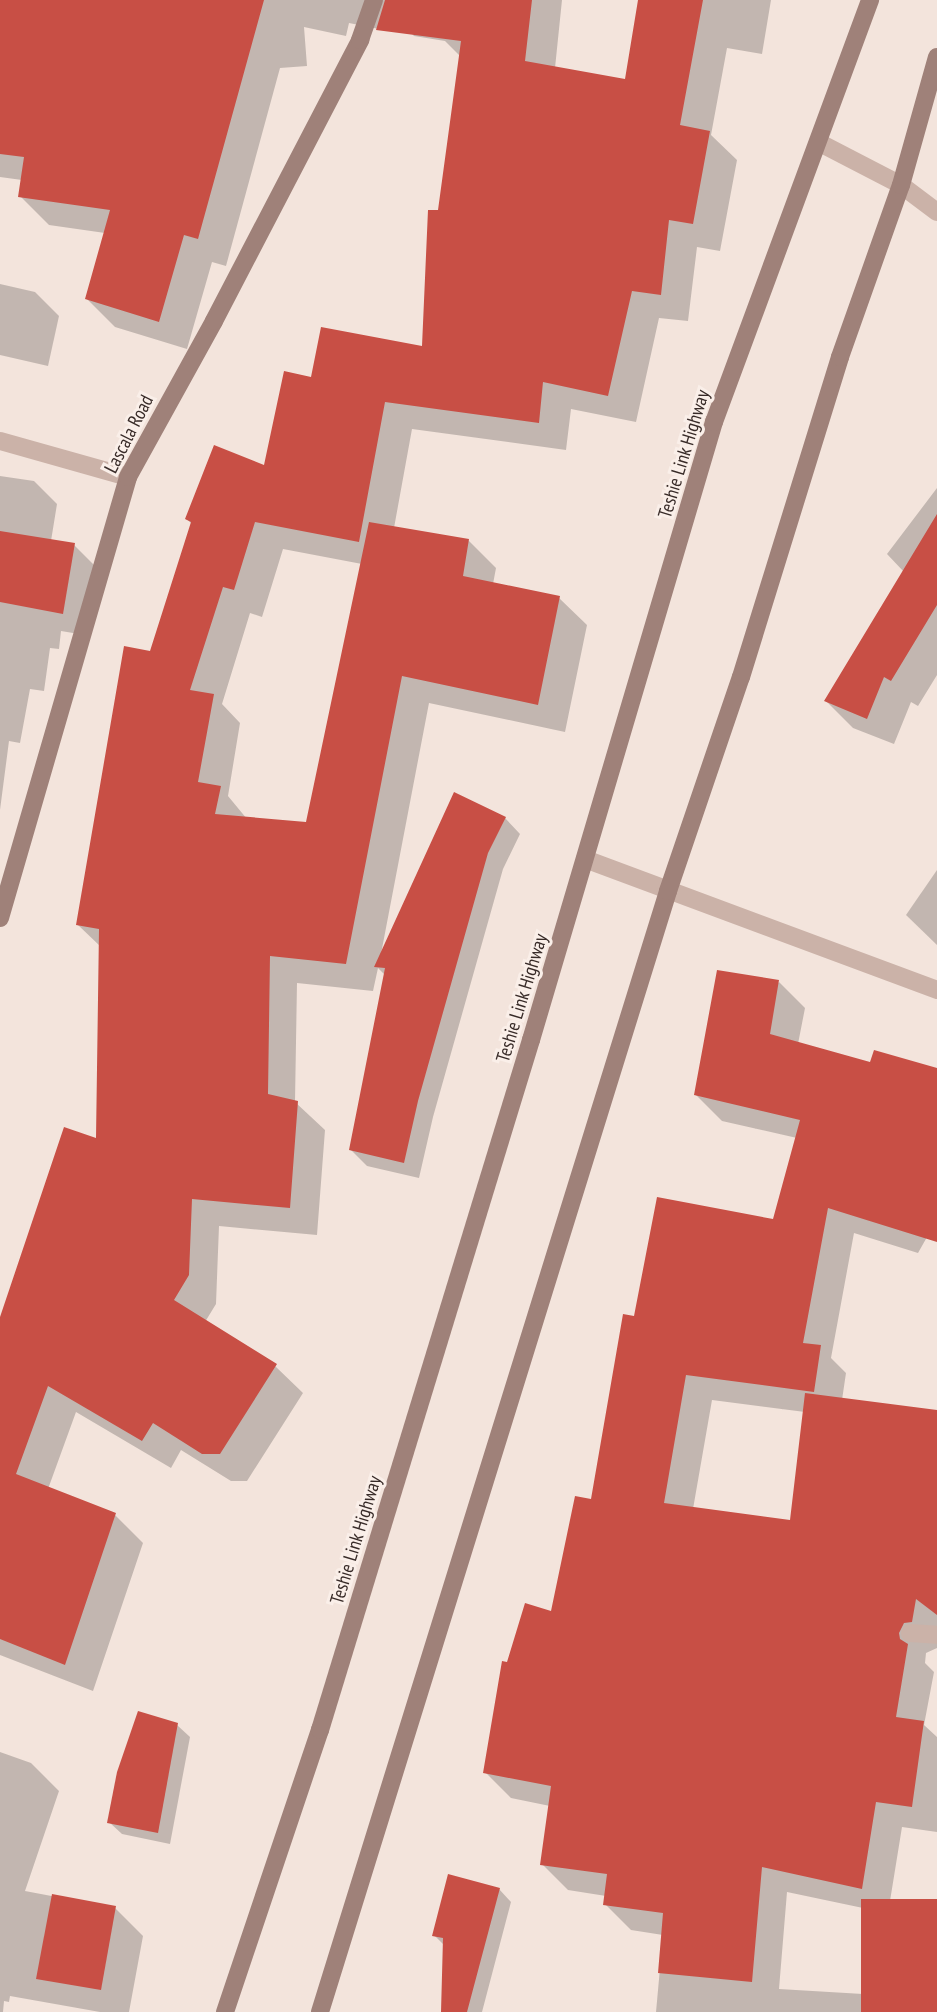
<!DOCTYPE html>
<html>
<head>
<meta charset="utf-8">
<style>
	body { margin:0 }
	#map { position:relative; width:937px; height:2012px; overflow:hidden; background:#f3e4dc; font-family:"PT Sans Narrow",sans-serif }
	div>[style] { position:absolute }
	.shadow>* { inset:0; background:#0003 }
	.building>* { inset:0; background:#c84f45 }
	.street>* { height:18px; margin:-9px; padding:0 9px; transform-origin:9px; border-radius:9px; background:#cbb2a8 }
	.secondary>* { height:18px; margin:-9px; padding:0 9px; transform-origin:9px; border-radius:9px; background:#9f8179 }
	span { translate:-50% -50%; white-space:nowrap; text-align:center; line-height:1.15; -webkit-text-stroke:6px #faefe9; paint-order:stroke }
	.street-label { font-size:19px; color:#382b28 }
</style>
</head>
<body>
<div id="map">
	<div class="shadow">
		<i style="clip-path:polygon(evenodd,0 0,562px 0,555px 68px,626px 81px,640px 0,771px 0,762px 54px,727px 48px,711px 135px,737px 160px,720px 251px,697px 247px,688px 321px,659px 318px,636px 422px,571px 409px,566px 450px,412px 429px,394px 528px,468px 540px,496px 568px,493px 584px,559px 598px,587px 625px,565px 732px,429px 703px,381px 954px,505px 818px,520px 834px,503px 869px,433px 1117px,419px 1178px,367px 1166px,351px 1150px,385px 975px,378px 968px,373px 991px,297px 983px,295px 1102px,325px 1130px,317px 1235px,219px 1226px,216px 1304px,205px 1322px,275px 1366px,303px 1393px,247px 1481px,231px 1481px,181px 1450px,171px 1468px,76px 1412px,48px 1489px,115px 1515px,143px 1543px,93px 1691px,0 1655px,0 1322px,98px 1141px,101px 947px,78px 925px,151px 653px,192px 524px,187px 519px,266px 468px,312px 379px,424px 349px,461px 57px,445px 41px,414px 36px,398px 19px,389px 31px,349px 23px,346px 36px,304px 27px,307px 66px,280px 68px,226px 266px,212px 262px,187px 349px,115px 327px,87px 299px,105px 233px,49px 225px,20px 196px,22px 180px,0 177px,0 0,283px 549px,362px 564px,307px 824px,247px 819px,228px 796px,240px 723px,222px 704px,250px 613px,262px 617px,283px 549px)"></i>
		<i style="clip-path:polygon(0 284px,35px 292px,59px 316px,48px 366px,0 355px)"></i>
		<i style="clip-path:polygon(0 476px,34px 481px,57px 504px,51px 541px,74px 545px,97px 568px,85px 635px,61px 631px,59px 649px,50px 648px,44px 691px,30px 689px,20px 743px,9px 741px,0 810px)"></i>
		<i style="clip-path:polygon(937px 488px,937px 675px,918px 706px,911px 702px,894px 744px,853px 728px,826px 701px,904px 572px,887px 554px)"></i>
		<i style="clip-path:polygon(937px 870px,937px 945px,906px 915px)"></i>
		<i style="clip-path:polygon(evenodd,779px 982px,805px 1008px,798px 1044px,937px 1082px,937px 1232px,931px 1230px,918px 1253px,854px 1233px,831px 1358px,846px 1373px,842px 1400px,937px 1411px,937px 1648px,926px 1653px,925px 1663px,934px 1672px,924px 1725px,937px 1737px,937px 1832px,902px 1827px,890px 1901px,937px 1901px,937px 2012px,656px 2012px,663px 1935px,631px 1930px,605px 1904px,606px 1896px,568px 1890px,542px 1864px,550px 1806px,511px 1798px,485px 1772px,508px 1664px,552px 1613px,593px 1501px,636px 1318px,774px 1221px,797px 1138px,722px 1121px,696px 1095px,779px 982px,712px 1400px,805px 1412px,792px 1522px,693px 1509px,712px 1400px,779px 982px,787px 1892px,863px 1908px,863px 1994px,779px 1989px,787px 1892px)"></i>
		<i style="clip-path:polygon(177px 1725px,190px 1737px,170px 1844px,122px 1834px,109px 1822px)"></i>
		<i style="clip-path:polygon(0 1752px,31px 1763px,59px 1791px,25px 1891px,115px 1908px,143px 1936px,129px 2012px,100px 2012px,10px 1996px,9px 2002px,4px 2001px,3px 2012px,0 2012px)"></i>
		<i style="clip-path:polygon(499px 1889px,511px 1902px,482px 2012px,442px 2012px,444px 1945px,434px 1935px)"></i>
	</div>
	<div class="building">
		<i style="clip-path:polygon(0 0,264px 0,198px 239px,184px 235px,159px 322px,85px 299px,110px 210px,18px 197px,24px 157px,0 154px)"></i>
		<i style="clip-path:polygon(385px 0,532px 0,525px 61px,625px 79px,638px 0,703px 0,680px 125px,710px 131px,693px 224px,669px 220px,661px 295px,632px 291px,608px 396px,543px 382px,539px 423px,385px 402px,359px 542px,255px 522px,234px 590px,223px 587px,190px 690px,214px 694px,198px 782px,221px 786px,215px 814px,306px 822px,369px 522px,469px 539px,463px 576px,560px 596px,538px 705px,402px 676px,346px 964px,270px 956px,268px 1094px,298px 1101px,290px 1208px,192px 1199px,189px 1275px,174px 1300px,277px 1364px,220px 1454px,202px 1454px,153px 1423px,142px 1441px,48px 1386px,16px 1474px,116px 1513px,65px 1665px,0 1639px,0 1317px,64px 1127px,96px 1138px,99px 929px,76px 925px,124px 646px,150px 651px,191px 522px,185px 519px,214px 445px,264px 465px,284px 371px,311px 377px,321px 327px,422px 346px,428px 210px,438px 210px,461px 41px,376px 30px)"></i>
		<i style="clip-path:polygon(937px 514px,937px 605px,891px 681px,884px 677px,867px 719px,824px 701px)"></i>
		<i style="clip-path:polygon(0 531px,75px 543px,63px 614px,0 602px)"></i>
		<i style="clip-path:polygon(454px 792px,506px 817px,488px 853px,418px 1101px,404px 1163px,349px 1150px,385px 968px,374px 967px)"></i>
		<i style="clip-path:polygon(717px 970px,779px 980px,770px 1034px,870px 1062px,874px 1050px,937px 1068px,937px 1242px,828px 1208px,803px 1343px,821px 1345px,814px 1392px,686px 1375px,664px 1503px,790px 1520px,805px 1393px,937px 1410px,937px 1615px,916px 1599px,912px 1622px,904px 1623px,899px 1633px,900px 1639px,908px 1644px,896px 1717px,924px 1721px,912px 1807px,876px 1802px,862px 1889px,762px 1867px,752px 1982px,658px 1973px,663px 1913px,603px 1905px,607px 1874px,540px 1865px,551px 1786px,483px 1773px,502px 1661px,507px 1662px,525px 1603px,551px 1611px,575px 1496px,591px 1499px,623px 1314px,634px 1316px,657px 1197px,773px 1219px,800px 1120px,694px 1095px)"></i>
		<i style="clip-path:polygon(138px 1711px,178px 1723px,158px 1833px,107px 1823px,117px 1772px)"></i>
		<i style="clip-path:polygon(448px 1874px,500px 1888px,467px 2012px,441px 2012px,443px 1938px,432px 1936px)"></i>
		<i style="clip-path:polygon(52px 1894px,116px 1906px,101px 1990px,36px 1979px)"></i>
		<i style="clip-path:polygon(861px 1899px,937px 1899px,937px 2012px,861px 2012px)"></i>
	</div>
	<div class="street">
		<i style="left:818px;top:142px;width:93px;rotate:27.4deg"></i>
		<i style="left:901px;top:185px;width:45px;rotate:36.9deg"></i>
		<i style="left:0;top:441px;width:133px;rotate:15.7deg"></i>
		<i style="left:585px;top:859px;width:376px;rotate:20.4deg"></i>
		<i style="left:910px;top:1633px;width:27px;rotate:4deg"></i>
	</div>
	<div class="secondary">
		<i style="left:0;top:918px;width:459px;rotate:-73.8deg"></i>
		<i style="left:128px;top:477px;width:178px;rotate:-61.1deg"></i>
		<i style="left:214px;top:321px;width:317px;rotate:-62.5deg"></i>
		<i style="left:360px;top:40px;width:42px;rotate:-70.7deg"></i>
		<i style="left:225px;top:2012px;width:298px;rotate:-71.4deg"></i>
		<i style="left:320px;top:1730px;width:722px;rotate:-73deg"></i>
		<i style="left:531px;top:1040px;width:645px;rotate:-73.51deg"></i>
		<i style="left:714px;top:422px;width:450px;rotate:-69.7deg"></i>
		<i style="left:320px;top:2012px;width:1174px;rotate:-72.75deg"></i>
		<i style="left:668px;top:891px;width:226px;rotate:-71.2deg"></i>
		<i style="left:741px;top:677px;width:335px;rotate:-72.8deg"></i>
		<i style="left:840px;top:357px;width:182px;rotate:-70.5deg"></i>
		<i style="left:901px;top:185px;width:133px;rotate:-74.3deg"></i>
	</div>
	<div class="street-label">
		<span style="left:129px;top:434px;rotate:-63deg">Lascala Road</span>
		<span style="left:684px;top:454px;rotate:-73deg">Teshie Link Highway</span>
		<span style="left:522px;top:998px;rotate:-73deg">Teshie Link Highway</span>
		<span style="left:356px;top:1540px;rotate:-73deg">Teshie Link Highway</span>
	</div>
</div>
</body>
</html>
